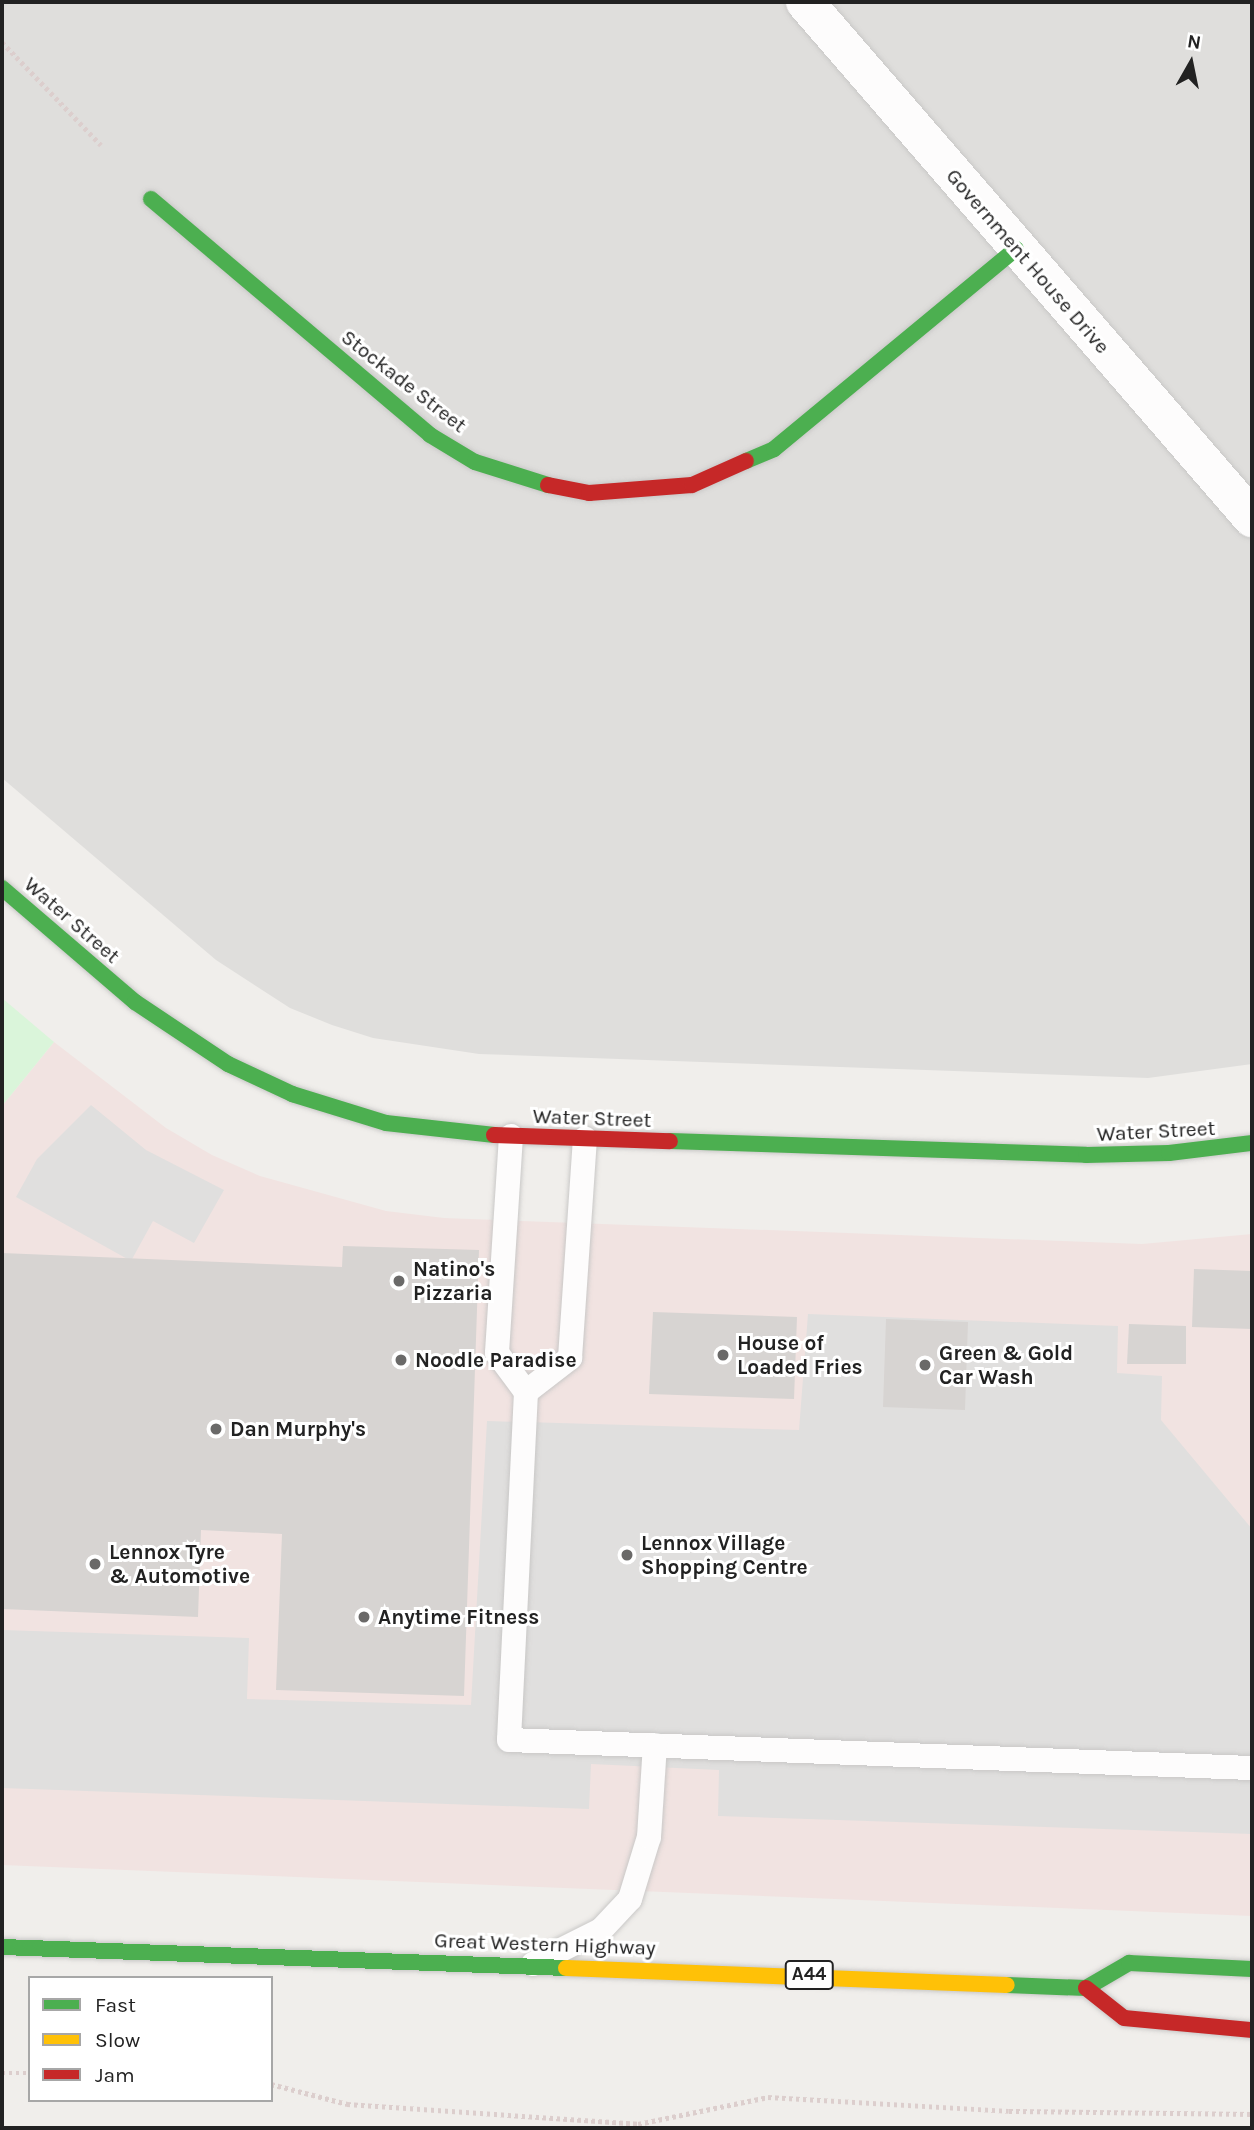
<!DOCTYPE html>
<html>
<head>
<meta charset="utf-8">
<style>
	body { margin:0 }
	#map { position:relative; width:1254px; height:2130px; overflow:hidden; background:#f0eeeb; font-family:Karla,sans-serif }
	div>[style] { position:absolute }
	.residential>* { inset:0; background:#dfdedc }
	.commercial>* { inset:0; background:#f1e3e1 }
	.park>* { inset:0; background:#daf5da }
	.parking>* { inset:0; background:#e0dfde }
	.building>* { inset:0; background:#d7d4d2 }
	.path>* { height:4.5px; margin-top:-2.25px; transform-origin:0; background:repeating-linear-gradient(90deg,#dccecd 0 3.5px,transparent 0 7px) }
	.roads { filter:drop-shadow(0 0 2px #c9c8c7) drop-shadow(0 0 2px #c9c8c7) }
	.lane>* { height:24px; margin:-12px; padding:0 12px; transform-origin:12px; border-radius:12px; background:#fdfcfc }
	.street>* { height:38px; margin:-19px; padding:0 19px; transform-origin:19px; border-radius:19px; background:#fdfcfc }
	.fast>* { height:16px; margin:-8px; padding:0 8px; transform-origin:8px; border-radius:8px; background:#4caf50 }
	.slow>* { height:16px; margin:-8px; padding:0 8px; transform-origin:8px; border-radius:8px; background:#ffc107 }
	.jam>* { height:16px; margin:-8px; padding:0 8px; transform-origin:8px; border-radius:8px; background:#c62828 }
	.dots>* { width:19px; height:19px; translate:-50% -50%; box-sizing:border-box; border:4px solid #fff; border-radius:50% }
	span { translate:-50% -50%; white-space:nowrap; text-align:center; line-height:1.15; -webkit-text-stroke:6px #fff; paint-order:stroke }
	.shield-label span { padding:2px 5px; background:#fff; border:2px solid; border-radius:5px; -webkit-text-stroke-width:0 }
	.shield-label { font-size:19px; color:#222; font-weight:700 }
	.street-label { font-size:21px; color:#222 }
	.poi-label { font-size:21px; color:#222; font-weight:700 }
	.left { translate:0 -50%; text-align:left }
	.frame { position:absolute; inset:0; border:4px solid #222; pointer-events:none }
	.legend { position:absolute; left:28px; top:1976px; width:245px; height:126px; box-sizing:border-box; background:#fff; border:2px solid #a7a7a7; margin:0; padding:9px 12px; list-style:none; font-size:21px; color:#222 }
	.legend li { display:flex; align-items:center; gap:14px; height:35px }
	.legend b { width:35px; border:2px solid #a7a7a7 }
	.north { position:absolute; left:1156px; top:28px; width:70px; height:70px; -webkit-text-stroke:5px #fff; paint-order:stroke; rotate:9deg; font-size:19px; font-weight:700; line-height:28px; text-align:center; color:#222 }
	.north::after { content:''; display:block; margin:auto; width:24px; height:32px; background:#222; clip-path:polygon(50% 0,100% 100%,50% 72%,0 100%) }
</style>
</head>
<body>
<div id="map">
	<div class="residential">
		<i style="clip-path:polygon(2px 2px,1252px 2px,1252px 1064px,1148px 1078px,479px 1054px,373px 1038px,332px 1025px,290px 1008px,216px 960px,2px 778px)"></i>
	</div>
	<div class="commercial">
		<i style="clip-path:polygon(54px 1042px,166px 1128px,212px 1155px,260px 1176px,386px 1211px,444px 1218px,1142px 1244px,1252px 1234px,1252px 1916px,2px 1865px,2px 1106px)"></i>
	</div>
	<div class="park">
		<i style="clip-path:polygon(2px 998px,54px 1042px,2px 1106px)"></i>
	</div>
	<div class="parking">
		<i style="clip-path:polygon(91px 1105px,146px 1150px,224px 1190px,194px 1243px,153px 1221px,131px 1261px,16px 1197px,37px 1159px)"></i>
		<i style="clip-path:polygon(808px 1314px,1118px 1326px,1117px 1373px,1162px 1376px,1161px 1420px,1252px 1529px,1252px 1834px,718px 1816px,719px 1770px,591px 1764px,589px 1809px,2px 1788px,2px 1630px,249px 1638px,247px 1699px,471px 1705px,487px 1421px,799px 1430px)"></i>
	</div>
	<div class="building">
		<i style="clip-path:polygon(343px 1246px,479px 1250px,464px 1696px,276px 1690px,282px 1534px,201px 1530px,198px 1617px,2px 1609px,2px 1253px,342px 1267px)"></i>
		<i style="clip-path:polygon(1194px 1269px,1252px 1271px,1252px 1329px,1192px 1327px)"></i>
		<i style="clip-path:polygon(653px 1312px,797px 1317px,794px 1399px,649px 1394px)"></i>
		<i style="clip-path:polygon(886px 1319px,968px 1322px,965px 1410px,883px 1407px)"></i>
		<i style="clip-path:polygon(1129px 1324px,1186px 1326px,1186px 1364px,1127px 1364px)"></i>
	</div>
	<div class="path">
		<i style="left:2px;top:42px;width:143px;rotate:46.1deg"></i>
		<i style="left:2px;top:2073px;width:28px"></i>
		<i style="left:271px;top:2084px;width:79px;rotate:14.7deg"></i>
		<i style="left:347px;top:2104px;width:292px;rotate:3.9deg"></i>
		<i style="left:638px;top:2124px;width:133px;rotate:-11.7deg"></i>
		<i style="left:768px;top:2097px;width:241px;rotate:3.3deg"></i>
		<i style="left:1009px;top:2111px;width:243px;rotate:0.7deg"></i>
	</div>
	<div class="roads">
		<div class="lane">
			<i style="left:511px;top:1136px;width:217px;rotate:93.7deg"></i>
			<i style="left:497px;top:1353px;width:49px;rotate:53.4deg"></i>
			<i style="left:526px;top:1392px;width:348px;rotate:92.8deg"></i>
			<i style="left:509px;top:1740px;width:744px;rotate:2.16deg"></i>
			<i style="left:526px;top:1392px;width:56px;rotate:-37.7deg"></i>
			<i style="left:570px;top:1358px;width:220px;rotate:-86.1deg"></i>
			<i style="left:533px;top:1964px;width:76px;rotate:-26.6deg"></i>
			<i style="left:601px;top:1930px;width:42px;rotate:-46.9deg"></i>
			<i style="left:630px;top:1899px;width:65px;rotate:-73deg"></i>
			<i style="left:649px;top:1837px;width:92px;rotate:-86.3deg"></i>
		</div>
		<div class="street">
			<i style="left:805px;top:2px;width:683px;rotate:49.1deg"></i>
		</div>
		<div class="fast">
			<i style="left:151px;top:199px;width:365px;rotate:40.2deg"></i>
			<i style="left:430px;top:435px;width:52px;rotate:31deg"></i>
			<i style="left:475px;top:462px;width:77px;rotate:17.5deg"></i>
			<i style="left:746px;top:461px;width:30px;rotate:-23deg"></i>
			<i style="left:774px;top:449px;width:314px;rotate:-39.6deg"></i>
			<i style="left:2px;top:888px;width:175px;rotate:40.6deg"></i>
			<i style="left:135px;top:1002px;width:112px;rotate:33.7deg"></i>
			<i style="left:228px;top:1064px;width:71px;rotate:25.1deg"></i>
			<i style="left:292px;top:1094px;width:98px;rotate:17.1deg"></i>
			<i style="left:386px;top:1123px;width:109px;rotate:6.3deg"></i>
			<i style="left:670px;top:1141px;width:416px;rotate:1.9deg"></i>
			<i style="left:1086px;top:1155px;width:83px;rotate:-1.4deg"></i>
			<i style="left:1169px;top:1153px;width:84px;rotate:-6.9deg"></i>
			<i style="left:2px;top:1947px;width:564px;rotate:2.13deg"></i>
			<i style="left:1007px;top:1985px;width:79px;rotate:2.2deg"></i>
			<i style="left:1086px;top:1988px;width:50px;rotate:-30.2deg"></i>
			<i style="left:1129px;top:1963px;width:123px;rotate:2.8deg"></i>
		</div>
		<div class="slow">
			<i style="left:566px;top:1968px;width:441px;rotate:2.2deg"></i>
		</div>
		<div class="jam">
			<i style="left:548px;top:485px;width:42px;rotate:11deg"></i>
			<i style="left:589px;top:493px;width:103px;rotate:-4.4deg"></i>
			<i style="left:692px;top:485px;width:59px;rotate:-24deg"></i>
			<i style="left:494px;top:1135px;width:176px;rotate:2deg"></i>
			<i style="left:1086px;top:1988px;width:48px;rotate:38.3deg"></i>
			<i style="left:1124px;top:2018px;width:129px;rotate:5.4deg"></i>
		</div>
	</div>
	<div class="dots">
		<i style="left:399px;top:1281px;background:#6a6968"></i>
		<i style="left:723px;top:1355px;background:#6a6968"></i>
		<i style="left:401px;top:1360px;background:#6a6968"></i>
		<i style="left:925px;top:1365px;background:#6a6968"></i>
		<i style="left:216px;top:1429px;background:#6a6968"></i>
		<i style="left:627px;top:1555px;background:#6a6968"></i>
		<i style="left:95px;top:1564px;background:#6a6968"></i>
		<i style="left:364px;top:1617px;background:#6a6968"></i>
	</div>
	<div class="shield-label">
		<span style="left:809px;top:1975px">A44</span>
	</div>
	<div class="street-label">
		<span style="left:1028px;top:261px;rotate:49deg">Government House Drive</span>
		<span style="left:404px;top:381px;rotate:38deg">Stockade Street</span>
		<span style="left:72px;top:920px;rotate:41deg">Water Street</span>
		<span style="left:592px;top:1118px;rotate:2deg">Water Street</span>
		<span style="left:1156px;top:1131px;rotate:-3deg">Water Street</span>
		<span style="left:545px;top:1944px;rotate:2deg">Great Western Highway</span>
	</div>
	<div class="poi-label">
		<span class="left" style="left:413px;top:1281px">Natino's<br>Pizzaria</span>
		<span class="left" style="left:737px;top:1355px">House of<br>Loaded Fries</span>
		<span class="left" style="left:939px;top:1365px">Green &amp; Gold<br>Car Wash</span>
		<span class="left" style="left:415px;top:1360px">Noodle Paradise</span>
		<span class="left" style="left:230px;top:1429px">Dan Murphy's</span>
		<span class="left" style="left:641px;top:1555px">Lennox Village<br>Shopping Centre</span>
		<span class="left" style="left:109px;top:1564px">Lennox Tyre<br>&amp; Automotive</span>
		<span class="left" style="left:378px;top:1617px">Anytime Fitness</span>
	</div>
	<div class="frame"></div>
	<ul class="legend">
	<li><b style="height:9px;background:#4caf50"></b>Fast</li>
	<li><b style="height:9px;background:#ffc107"></b>Slow</li>
	<li><b style="height:9px;background:#c62828"></b>Jam</li>
	</ul>
	<div class="north">N</div>
</div>
</body>
</html>
